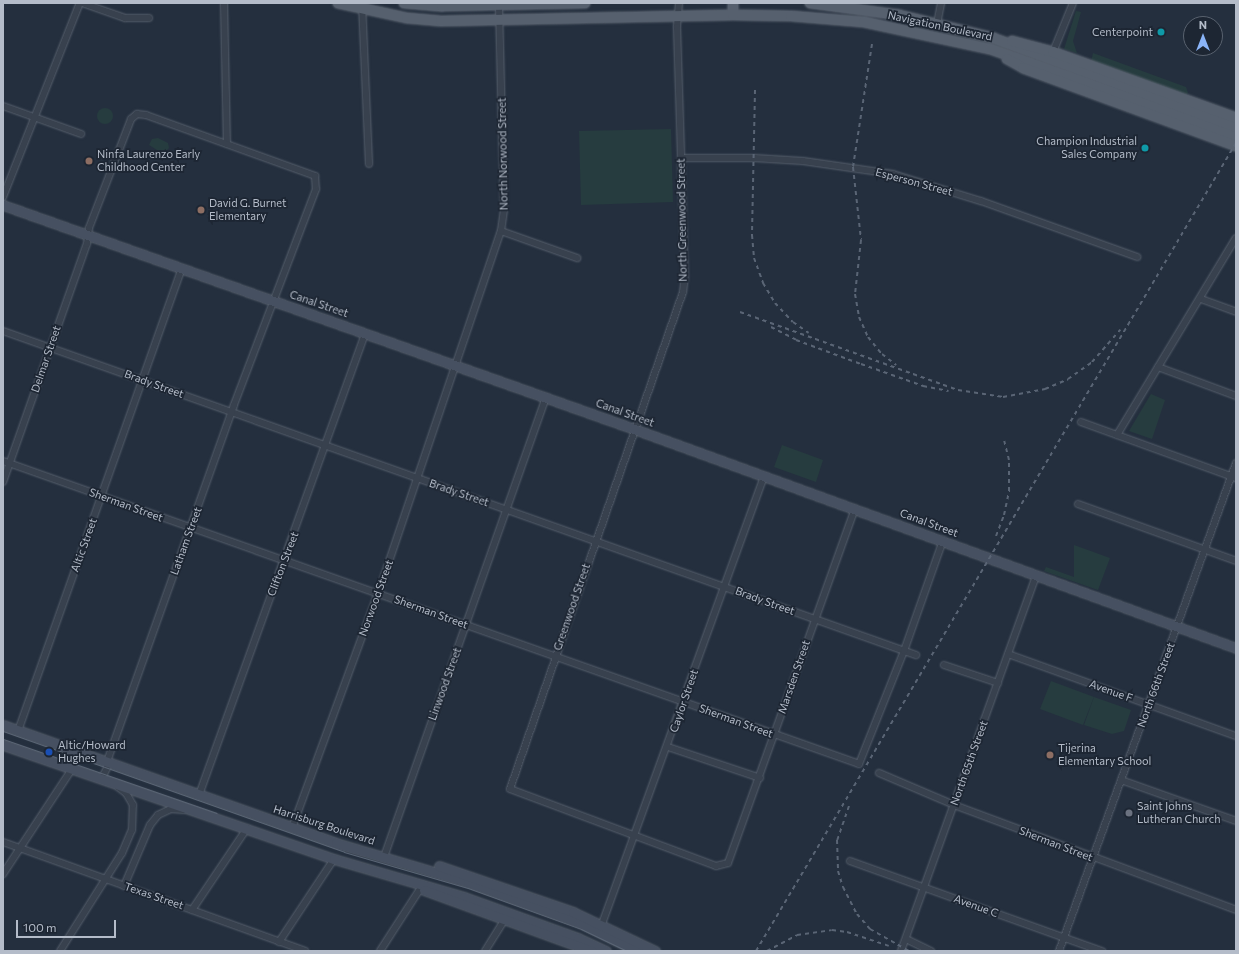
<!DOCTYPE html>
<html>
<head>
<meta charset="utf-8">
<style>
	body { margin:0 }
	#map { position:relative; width:1239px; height:954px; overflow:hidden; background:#242f3e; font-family:Commissioner,sans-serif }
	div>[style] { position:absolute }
	.green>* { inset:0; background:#263c3f }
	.round { border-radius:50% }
	.roads { filter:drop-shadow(0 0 1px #565f6c) drop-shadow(0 0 1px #565f6c) }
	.street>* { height:6px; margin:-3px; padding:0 3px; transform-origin:3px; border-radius:3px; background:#38414e }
	.secondary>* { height:9px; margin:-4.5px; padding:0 4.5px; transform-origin:4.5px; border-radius:4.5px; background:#465061 }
	.primary>* { height:10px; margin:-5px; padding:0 5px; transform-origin:5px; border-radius:5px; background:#56606e }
	.tram>* { height:1px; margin:-0.5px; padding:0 0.5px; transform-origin:0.5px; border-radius:0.5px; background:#5a6575 }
	.rail>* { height:2px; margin-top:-1px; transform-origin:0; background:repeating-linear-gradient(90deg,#5a6575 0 4px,transparent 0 8px) }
	.dots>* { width:11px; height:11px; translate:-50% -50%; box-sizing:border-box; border:2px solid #1d2633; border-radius:50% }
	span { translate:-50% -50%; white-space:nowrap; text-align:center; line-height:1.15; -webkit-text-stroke:3.5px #1d2633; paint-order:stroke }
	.street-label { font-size:11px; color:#b4bcc9 }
	.poi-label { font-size:11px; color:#b4bcc9 }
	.right { translate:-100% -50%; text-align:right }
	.left { translate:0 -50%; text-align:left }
	.frame { position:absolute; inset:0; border:4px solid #b4bcc9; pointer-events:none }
	.north { position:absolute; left:1183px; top:16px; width:40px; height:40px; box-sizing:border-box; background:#1d2633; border:1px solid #59626f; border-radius:50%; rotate:0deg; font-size:11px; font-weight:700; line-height:16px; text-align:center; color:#b4bcc9 }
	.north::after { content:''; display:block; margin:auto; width:14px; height:18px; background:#8ab4f8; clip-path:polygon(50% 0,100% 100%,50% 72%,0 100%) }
	.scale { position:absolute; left:16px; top:920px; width:100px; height:18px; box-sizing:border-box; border:2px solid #b4bcc9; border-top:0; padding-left:5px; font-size:12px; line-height:14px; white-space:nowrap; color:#b4bcc9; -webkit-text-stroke:3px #1d2633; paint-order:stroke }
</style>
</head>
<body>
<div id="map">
	<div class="green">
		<i style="clip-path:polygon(1076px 11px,1081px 12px,1073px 41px,1077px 53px,1064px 49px)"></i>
		<i style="clip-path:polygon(1093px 53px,1186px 87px,1188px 93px,1185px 96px,1091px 61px)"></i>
		<i class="round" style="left:97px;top:108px;width:16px;height:16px"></i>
		<i style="clip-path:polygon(671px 129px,673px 202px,581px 205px,579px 131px)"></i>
		<i style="clip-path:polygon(158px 138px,168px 143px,169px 148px,166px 151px,157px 150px,149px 145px,152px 139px)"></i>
		<i style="clip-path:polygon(1151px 394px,1165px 400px,1152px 439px,1129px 431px)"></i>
		<i style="clip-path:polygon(782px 445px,823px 460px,816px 482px,774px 467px)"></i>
		<i style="clip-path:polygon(1074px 545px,1110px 558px,1098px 590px,1044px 571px,1046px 567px,1074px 577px)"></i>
		<i style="clip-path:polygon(1051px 681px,1094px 697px,1083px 725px,1040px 709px)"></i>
		<i style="clip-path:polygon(1094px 697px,1131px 710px,1124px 731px,1112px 734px,1084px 725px)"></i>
	</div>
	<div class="roads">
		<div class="street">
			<i style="left:82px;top:3px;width:46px;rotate:19.2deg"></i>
			<i style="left:125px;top:18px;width:24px"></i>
			<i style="left:224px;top:3px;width:141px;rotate:88.8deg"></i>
			<i style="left:362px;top:3px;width:161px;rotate:87.5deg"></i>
			<i style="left:679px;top:3px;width:24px;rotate:95deg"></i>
			<i style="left:677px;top:27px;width:249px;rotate:88.2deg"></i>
			<i style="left:685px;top:276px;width:16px;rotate:97deg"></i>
			<i style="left:683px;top:292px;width:526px;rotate:109.19deg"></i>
			<i style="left:510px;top:789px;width:220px;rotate:20.5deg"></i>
			<i style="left:716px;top:866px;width:12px;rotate:-14deg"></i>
			<i style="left:728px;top:863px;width:376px;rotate:-70.3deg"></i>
			<i style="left:937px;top:24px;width:21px;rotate:-79deg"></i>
			<i style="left:1053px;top:52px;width:53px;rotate:-67.8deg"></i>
			<i style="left:3px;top:106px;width:83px;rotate:19.7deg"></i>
			<i style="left:682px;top:158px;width:72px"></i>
			<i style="left:754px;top:158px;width:49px;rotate:3.5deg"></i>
			<i style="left:803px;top:161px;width:91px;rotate:8.2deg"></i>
			<i style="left:893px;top:174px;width:92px;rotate:17.1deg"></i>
			<i style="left:981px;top:201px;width:166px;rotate:19.7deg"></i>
			<i style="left:3px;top:197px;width:209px;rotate:-68.4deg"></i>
			<i style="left:501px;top:231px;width:81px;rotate:19.6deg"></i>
			<i style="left:1201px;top:299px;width:37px;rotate:20deg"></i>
			<i style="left:3px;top:331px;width:969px;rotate:19.54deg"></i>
			<i style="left:1158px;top:367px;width:83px;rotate:20.4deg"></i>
			<i style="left:1081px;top:422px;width:165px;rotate:19.9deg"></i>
			<i style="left:1117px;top:435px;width:230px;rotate:-58.9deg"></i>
			<i style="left:3px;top:461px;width:908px;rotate:19.49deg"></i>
			<i style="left:859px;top:764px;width:122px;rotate:-68.3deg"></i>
			<i style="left:904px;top:651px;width:118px;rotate:-70.6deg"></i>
			<i style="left:3px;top:482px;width:252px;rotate:-70.6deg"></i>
			<i style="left:87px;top:244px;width:16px;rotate:-83deg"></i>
			<i style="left:89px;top:228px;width:117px;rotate:-68.9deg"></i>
			<i style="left:131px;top:119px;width:8px;rotate:-40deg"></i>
			<i style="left:137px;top:114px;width:9px;rotate:6deg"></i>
			<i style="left:146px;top:115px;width:180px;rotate:19.8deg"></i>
			<i style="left:315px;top:176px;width:13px;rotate:86deg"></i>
			<i style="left:316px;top:189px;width:231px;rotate:110.8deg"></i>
			<i style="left:234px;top:405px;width:379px;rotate:109.6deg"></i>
			<i style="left:107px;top:762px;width:6px;rotate:90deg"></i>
			<i style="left:107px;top:768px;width:13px;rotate:117deg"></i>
			<i style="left:1078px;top:504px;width:168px;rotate:19.8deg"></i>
			<i style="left:1008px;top:654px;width:242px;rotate:19.8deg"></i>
			<i style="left:944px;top:665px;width:57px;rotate:18.4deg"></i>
			<i style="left:18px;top:731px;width:490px;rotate:-70.5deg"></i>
			<i style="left:668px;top:747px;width:97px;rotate:18.6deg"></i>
			<i style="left:879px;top:773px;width:82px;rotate:23.1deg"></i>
			<i style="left:954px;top:805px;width:301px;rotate:20.4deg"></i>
			<i style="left:1121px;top:780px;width:122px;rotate:19.6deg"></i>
			<i style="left:199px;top:795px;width:491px;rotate:-70.2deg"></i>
			<i style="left:292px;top:828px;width:259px;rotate:-69.9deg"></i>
			<i style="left:381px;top:585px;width:374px;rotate:-71.3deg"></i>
			<i style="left:501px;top:231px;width:21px;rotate:-82deg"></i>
			<i style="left:504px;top:210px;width:204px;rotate:-91.4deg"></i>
			<i style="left:3px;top:842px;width:321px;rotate:19.8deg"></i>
			<i style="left:384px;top:857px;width:487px;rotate:-70.6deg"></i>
			<i style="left:850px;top:861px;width:268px;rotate:19.7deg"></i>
			<i style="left:3px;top:874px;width:126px;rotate:-56.7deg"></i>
			<i style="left:124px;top:886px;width:66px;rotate:-66.9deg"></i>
			<i style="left:150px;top:825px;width:13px;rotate:-51deg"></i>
			<i style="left:158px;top:815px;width:14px;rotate:-25deg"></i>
			<i style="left:171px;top:809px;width:13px;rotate:4deg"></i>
			<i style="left:192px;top:910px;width:99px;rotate:-56.1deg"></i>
			<i style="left:602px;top:924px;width:476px;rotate:-70.1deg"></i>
			<i style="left:906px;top:939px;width:28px;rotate:26deg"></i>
			<i style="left:279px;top:942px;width:100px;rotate:-56.5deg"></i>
			<i style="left:60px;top:951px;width:116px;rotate:-57.7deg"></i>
			<i style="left:122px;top:853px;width:25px;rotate:-67deg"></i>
			<i style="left:132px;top:830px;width:25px;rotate:-88deg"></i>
			<i style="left:133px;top:805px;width:14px;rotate:-120deg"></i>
			<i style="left:126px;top:793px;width:10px;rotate:-143deg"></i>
			<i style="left:380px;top:951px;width:74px;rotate:-57.2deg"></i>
			<i style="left:485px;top:951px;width:39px;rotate:-58deg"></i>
			<i style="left:901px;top:951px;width:400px;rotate:-70.2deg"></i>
			<i style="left:1059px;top:951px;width:519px;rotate:-70.06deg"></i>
		</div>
		<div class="secondary">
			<i style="left:3px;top:205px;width:670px;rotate:19.54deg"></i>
			<i style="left:634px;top:429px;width:641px;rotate:19.99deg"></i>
			<i style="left:3px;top:725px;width:353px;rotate:19.5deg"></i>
			<i style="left:336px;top:843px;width:138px;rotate:16.5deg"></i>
			<i style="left:468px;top:882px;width:119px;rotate:20.1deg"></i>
			<i style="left:580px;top:923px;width:64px;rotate:26.2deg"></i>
			<i style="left:3px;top:745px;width:350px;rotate:19deg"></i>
			<i style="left:334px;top:859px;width:135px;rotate:16.3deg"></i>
			<i style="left:464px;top:897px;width:121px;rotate:19.8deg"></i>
			<i style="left:578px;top:938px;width:31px;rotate:25deg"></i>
			<i style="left:439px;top:866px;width:142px;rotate:18.9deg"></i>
			<i style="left:573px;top:912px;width:91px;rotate:25.4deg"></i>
			<i style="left:424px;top:890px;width:179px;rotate:20deg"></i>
		</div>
		<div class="primary">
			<i style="left:338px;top:3px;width:71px;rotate:12.3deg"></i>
			<i style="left:407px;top:18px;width:34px;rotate:5deg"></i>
			<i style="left:441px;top:21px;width:292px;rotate:-1.2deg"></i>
			<i style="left:733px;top:15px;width:58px;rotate:1deg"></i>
			<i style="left:791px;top:16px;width:73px;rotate:4.7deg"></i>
			<i style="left:864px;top:22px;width:129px;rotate:12.1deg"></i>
			<i style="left:990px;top:49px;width:261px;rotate:19.5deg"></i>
			<i style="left:404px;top:3px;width:38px;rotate:5deg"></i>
			<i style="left:442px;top:6px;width:143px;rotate:-1.2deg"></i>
			<i style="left:733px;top:3px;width:12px;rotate:90deg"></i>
			<i style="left:810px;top:3px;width:90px;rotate:7.7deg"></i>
			<i style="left:899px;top:15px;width:97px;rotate:13.7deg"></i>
			<i style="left:993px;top:38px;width:259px;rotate:20.1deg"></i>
			<i style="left:1012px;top:41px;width:42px;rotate:15deg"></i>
			<i style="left:1053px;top:52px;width:195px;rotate:19.8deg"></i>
			<i style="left:1007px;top:59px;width:18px;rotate:29deg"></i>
			<i style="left:1023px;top:68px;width:227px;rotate:20.1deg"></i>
		</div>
	</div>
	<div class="tram">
		<i style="left:3px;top:731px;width:362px;rotate:19.5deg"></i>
		<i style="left:344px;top:852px;width:129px;rotate:16.2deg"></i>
		<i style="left:468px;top:888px;width:120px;rotate:19.9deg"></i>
		<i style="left:581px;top:929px;width:51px;rotate:25.6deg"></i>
		<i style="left:3px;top:739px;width:226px;rotate:19.1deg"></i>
	</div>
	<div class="rail">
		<i style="left:872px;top:44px;width:124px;rotate:98.8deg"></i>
		<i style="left:853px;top:167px;width:73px;rotate:83.7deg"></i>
		<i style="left:861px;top:240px;width:54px;rotate:96.3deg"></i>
		<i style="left:855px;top:294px;width:23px;rotate:80deg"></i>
		<i style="left:859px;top:317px;width:22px;rotate:66deg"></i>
		<i style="left:868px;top:337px;width:22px;rotate:51deg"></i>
		<i style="left:882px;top:354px;width:18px;rotate:38deg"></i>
		<i style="left:755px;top:90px;width:145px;rotate:91.2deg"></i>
		<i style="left:752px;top:235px;width:23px;rotate:85deg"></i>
		<i style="left:754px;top:258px;width:27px;rotate:70deg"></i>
		<i style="left:763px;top:283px;width:23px;rotate:59deg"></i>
		<i style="left:775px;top:303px;width:26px;rotate:47deg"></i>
		<i style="left:793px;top:322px;width:19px;rotate:35deg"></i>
		<i style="left:740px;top:312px;width:232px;rotate:19.7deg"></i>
		<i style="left:958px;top:390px;width:46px;rotate:8.8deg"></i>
		<i style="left:1003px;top:397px;width:43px;rotate:-10.8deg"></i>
		<i style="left:1045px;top:389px;width:25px;rotate:-23deg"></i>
		<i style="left:1068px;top:379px;width:29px;rotate:-35deg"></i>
		<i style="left:1092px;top:362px;width:43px;rotate:-48.8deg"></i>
		<i style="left:771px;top:327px;width:28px;rotate:27deg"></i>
		<i style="left:796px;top:340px;width:69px;rotate:20.3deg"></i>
		<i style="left:861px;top:364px;width:66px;rotate:19.5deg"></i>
		<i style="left:923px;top:386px;width:26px;rotate:11deg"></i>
		<i style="left:996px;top:536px;width:22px;rotate:-69deg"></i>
		<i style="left:1004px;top:515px;width:25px;rotate:-78deg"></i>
		<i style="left:1009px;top:491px;width:31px;rotate:-90deg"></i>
		<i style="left:1009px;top:460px;width:21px;rotate:-104deg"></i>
		<i style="left:849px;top:806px;width:36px;rotate:109deg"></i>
		<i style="left:837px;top:840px;width:31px;rotate:88deg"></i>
		<i style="left:838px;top:871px;width:17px;rotate:73deg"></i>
		<i style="left:843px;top:887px;width:30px;rotate:63deg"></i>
		<i style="left:857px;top:914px;width:20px;rotate:49deg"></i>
		<i style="left:870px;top:929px;width:45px;rotate:29.4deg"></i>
		<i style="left:756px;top:951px;width:940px;rotate:-59.29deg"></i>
		<i style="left:767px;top:951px;width:34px;rotate:-28deg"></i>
		<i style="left:797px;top:935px;width:35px;rotate:-8deg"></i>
		<i style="left:832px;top:930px;width:15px;rotate:8deg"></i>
		<i style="left:847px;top:932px;width:44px;rotate:18.4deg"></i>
	</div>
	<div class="dots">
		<i style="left:1161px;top:32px;background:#0f9aa8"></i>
		<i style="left:1145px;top:148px;background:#0f9aa8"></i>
		<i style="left:89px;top:161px;background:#8d6e63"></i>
		<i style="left:201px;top:210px;background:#8d6e63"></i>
		<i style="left:49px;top:752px;background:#1a4fb4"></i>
		<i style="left:1050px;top:755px;background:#8d6e63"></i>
		<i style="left:1129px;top:813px;background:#6b7280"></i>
	</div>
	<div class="street-label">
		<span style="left:940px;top:26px;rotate:12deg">Navigation Boulevard</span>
		<span style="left:503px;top:154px;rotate:-91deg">North Norwood Street</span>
		<span style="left:914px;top:182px;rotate:15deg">Esperson Street</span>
		<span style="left:682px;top:220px;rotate:-91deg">North Greenwood Street</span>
		<span style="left:319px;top:304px;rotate:19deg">Canal Street</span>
		<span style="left:46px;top:359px;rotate:-71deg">Delmar Street</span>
		<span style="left:154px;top:384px;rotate:20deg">Brady Street</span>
		<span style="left:625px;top:413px;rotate:20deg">Canal Street</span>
		<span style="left:459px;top:493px;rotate:19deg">Brady Street</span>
		<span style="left:126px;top:505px;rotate:20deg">Sherman Street</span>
		<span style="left:929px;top:523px;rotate:20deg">Canal Street</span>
		<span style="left:186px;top:541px;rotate:-70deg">Latham Street</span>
		<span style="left:84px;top:545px;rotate:-70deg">Altic Street</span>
		<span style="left:283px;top:564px;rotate:-69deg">Clifton Street</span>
		<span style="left:376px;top:598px;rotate:-70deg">Norwood Street</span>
		<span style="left:765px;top:601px;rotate:20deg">Brady Street</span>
		<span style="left:572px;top:607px;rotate:-71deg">Greenwood Street</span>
		<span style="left:431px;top:612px;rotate:20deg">Sherman Street</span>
		<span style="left:794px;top:677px;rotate:-71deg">Marsden Street</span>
		<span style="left:445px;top:684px;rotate:-70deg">Linwood Street</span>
		<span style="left:1156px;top:685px;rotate:-70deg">North 66th Street</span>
		<span style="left:1111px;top:691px;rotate:20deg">Avenue F</span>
		<span style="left:684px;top:701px;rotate:-71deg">Caylor Street</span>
		<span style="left:736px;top:721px;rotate:20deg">Sherman Street</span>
		<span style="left:969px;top:763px;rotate:-70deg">North 65th Street</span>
		<span style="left:324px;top:825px;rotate:18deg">Harrisburg Boulevard</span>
		<span style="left:1056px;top:844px;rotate:21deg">Sherman Street</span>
		<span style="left:154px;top:896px;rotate:19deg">Texas Street</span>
		<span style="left:976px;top:906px;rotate:20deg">Avenue C</span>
	</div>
	<div class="poi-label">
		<span class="right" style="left:1153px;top:32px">Centerpoint</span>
		<span class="right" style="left:1137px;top:148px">Champion Industrial<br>Sales Company</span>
		<span class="left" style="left:97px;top:161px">Ninfa Laurenzo Early<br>Childhood Center</span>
		<span class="left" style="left:209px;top:210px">David G. Burnet<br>Elementary</span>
		<span class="left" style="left:58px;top:752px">Altic/Howard<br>Hughes</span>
		<span class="left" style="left:1058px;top:755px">Tijerina<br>Elementary School</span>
		<span class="left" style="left:1137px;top:813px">Saint Johns<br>Lutheran Church</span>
	</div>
	<div class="frame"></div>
	<div class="north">N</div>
	<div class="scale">100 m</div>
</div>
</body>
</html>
